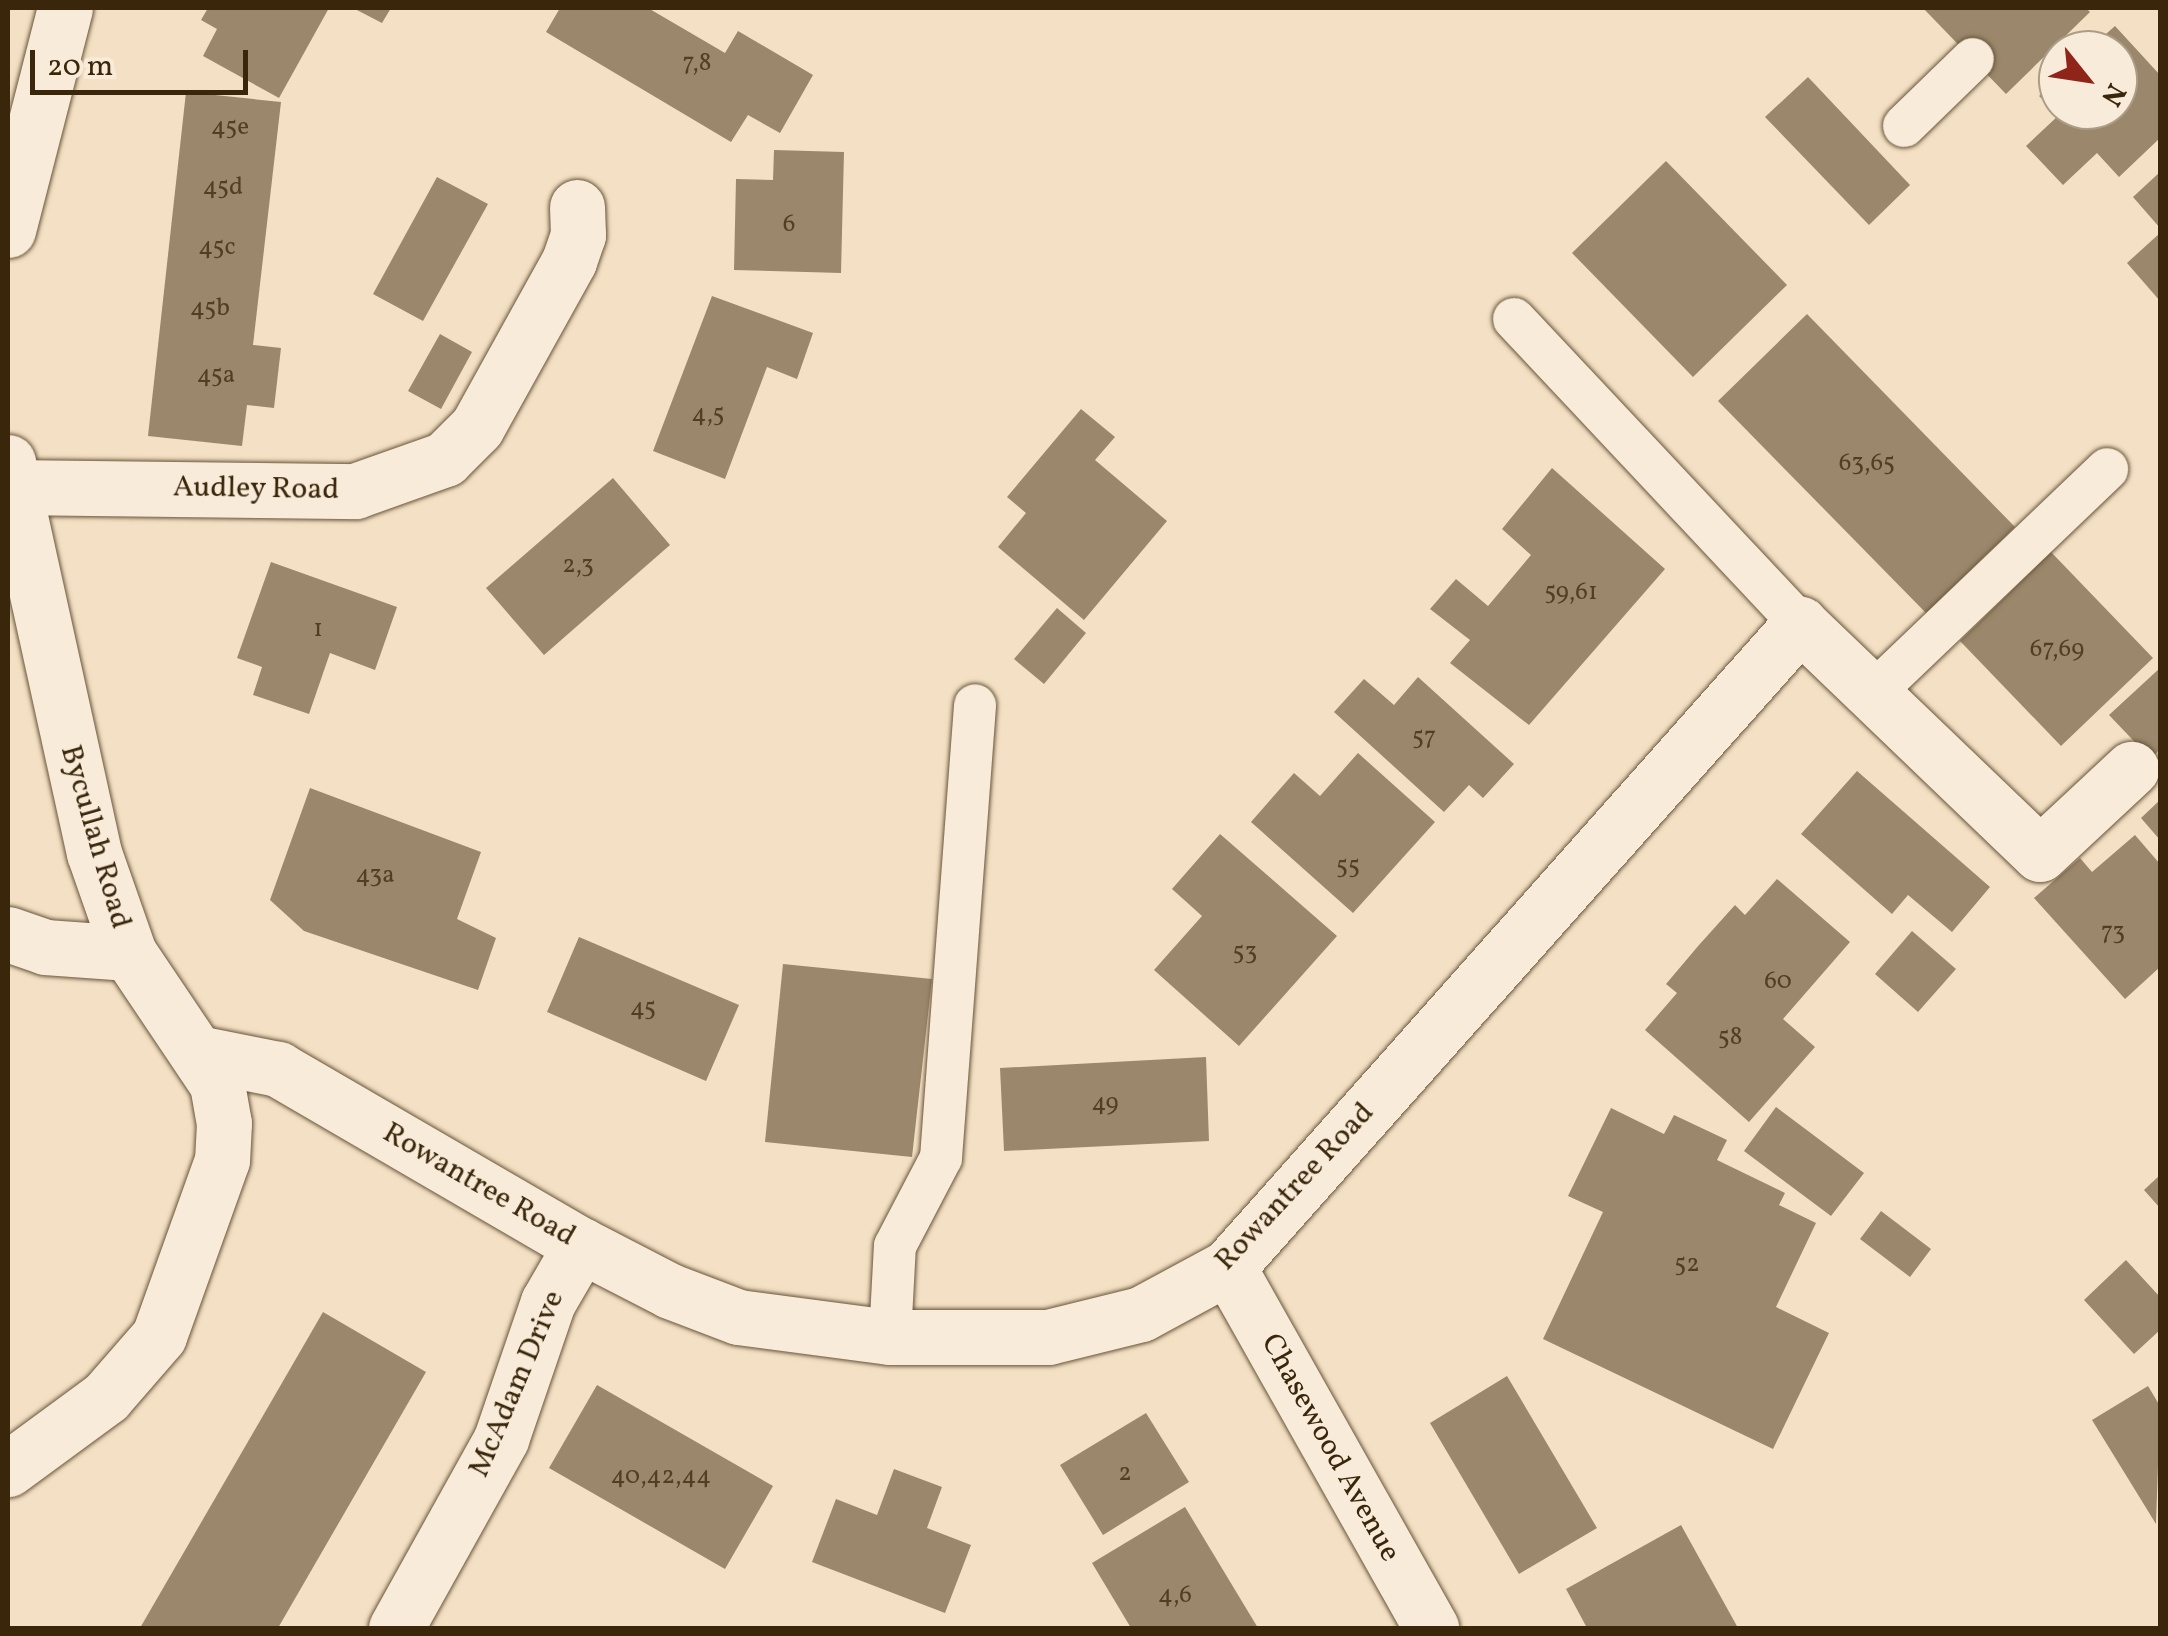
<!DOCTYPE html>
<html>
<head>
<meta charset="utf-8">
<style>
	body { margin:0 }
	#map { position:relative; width:2168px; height:1636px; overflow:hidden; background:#f4e0c4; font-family:Vollkorn,serif }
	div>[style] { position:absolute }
	.building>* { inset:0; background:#9b876b }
	.roads { filter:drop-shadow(0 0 2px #685539) drop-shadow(0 0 2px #685539) }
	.lane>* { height:42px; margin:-21px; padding:0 21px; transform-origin:21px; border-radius:21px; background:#f8ebd9 }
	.street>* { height:55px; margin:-27.5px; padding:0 27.5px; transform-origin:27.5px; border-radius:27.5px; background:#f8ebd9 }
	span { translate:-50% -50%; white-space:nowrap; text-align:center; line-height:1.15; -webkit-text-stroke:8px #f8ebd9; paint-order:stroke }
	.number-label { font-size:25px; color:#523f23 }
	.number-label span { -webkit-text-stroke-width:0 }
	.street-label { font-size:30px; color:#3a270b }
	.frame { position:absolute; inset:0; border:10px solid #3a270b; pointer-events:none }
	.north { position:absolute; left:2038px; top:30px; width:100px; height:100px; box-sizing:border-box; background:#f8ebd9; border:2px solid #ac9d87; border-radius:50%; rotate:120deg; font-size:28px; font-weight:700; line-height:40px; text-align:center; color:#3a270b }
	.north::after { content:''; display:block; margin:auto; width:35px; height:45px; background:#8f2418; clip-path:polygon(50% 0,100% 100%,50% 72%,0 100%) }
	.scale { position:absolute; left:30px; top:50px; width:218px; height:45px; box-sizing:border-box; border:5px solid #3a270b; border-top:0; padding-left:12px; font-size:30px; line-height:35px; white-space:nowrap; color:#3a270b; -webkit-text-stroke:8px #f8ebd9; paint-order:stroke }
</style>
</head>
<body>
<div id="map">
	<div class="building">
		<i style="clip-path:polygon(208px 8px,329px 8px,279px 98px,203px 56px,217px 29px,201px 20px)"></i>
		<i style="clip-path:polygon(353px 8px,391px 8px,382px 23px)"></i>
		<i style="clip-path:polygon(560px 8px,648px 8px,725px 53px,738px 31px,813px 75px,780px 133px,748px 115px,731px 142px,546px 32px)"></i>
		<i style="clip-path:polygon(1923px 8px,2086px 8px,2090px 12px,2006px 94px)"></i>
		<i style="clip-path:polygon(2115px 26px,2160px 75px,2160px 138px,2119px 177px,2097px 153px,2063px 185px,2026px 146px,2059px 115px,2039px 96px,2058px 78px,2058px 110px,2118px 110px,2118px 50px,2088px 50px)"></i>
		<i style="clip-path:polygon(1808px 77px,1910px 185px,1869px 225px,1765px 117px)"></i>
		<i style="clip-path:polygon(186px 92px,281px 102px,253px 345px,281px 348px,274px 408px,247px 405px,242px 446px,148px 436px)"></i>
		<i style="clip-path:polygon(774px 150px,844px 152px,841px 273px,734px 270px,736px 179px,773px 180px)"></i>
		<i style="clip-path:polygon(1666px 161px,1787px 285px,1693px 377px,1572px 253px)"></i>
		<i style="clip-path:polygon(2160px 172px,2160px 228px,2133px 197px)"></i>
		<i style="clip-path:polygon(437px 177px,488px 204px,423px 321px,373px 294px)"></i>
		<i style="clip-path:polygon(2160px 233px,2160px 301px,2127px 263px)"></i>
		<i style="clip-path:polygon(712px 296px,813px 333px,797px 379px,767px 367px,725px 479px,653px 451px)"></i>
		<i style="clip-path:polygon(1807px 314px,2015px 527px,1926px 613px,1718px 401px)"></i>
		<i style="clip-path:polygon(440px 334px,472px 352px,441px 409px,408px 391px)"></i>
		<i style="clip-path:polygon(1081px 409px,1115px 437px,1095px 460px,1167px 521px,1084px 620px,998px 547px,1026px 513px,1007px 497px)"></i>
		<i style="clip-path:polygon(1552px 468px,1665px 569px,1529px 725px,1450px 663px,1470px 640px,1430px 609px,1456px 579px,1488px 606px,1531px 555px,1502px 529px)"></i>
		<i style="clip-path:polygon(613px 478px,670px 545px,544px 655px,486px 588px)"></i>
		<i style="clip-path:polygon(2051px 552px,2153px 658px,2061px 746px,1960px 641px)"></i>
		<i style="clip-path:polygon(271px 562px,397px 607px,375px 670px,330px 653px,309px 714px,253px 695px,262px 667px,237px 658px)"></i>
		<i style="clip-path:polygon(1057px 608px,1086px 633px,1044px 684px,1014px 659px)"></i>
		<i style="clip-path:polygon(2160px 668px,2160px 749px,2151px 759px,2109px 715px)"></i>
		<i style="clip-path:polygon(1418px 677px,1514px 764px,1483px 798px,1469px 785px,1444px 812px,1334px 712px,1364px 679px,1394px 705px)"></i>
		<i style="clip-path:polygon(1358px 753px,1435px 822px,1353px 913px,1251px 822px,1294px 773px,1320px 796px)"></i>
		<i style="clip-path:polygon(1857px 771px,1990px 887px,1952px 932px,1908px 895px,1892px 914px,1801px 834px)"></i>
		<i style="clip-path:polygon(310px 788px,481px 852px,457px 919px,496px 938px,478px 990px,304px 931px,270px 900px)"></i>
		<i style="clip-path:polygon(2160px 800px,2160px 840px,2141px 818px)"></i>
		<i style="clip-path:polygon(1220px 834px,1337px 936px,1239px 1046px,1154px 970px,1202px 916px,1172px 889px)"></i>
		<i style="clip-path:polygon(2135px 835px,2160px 864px,2160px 967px,2125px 999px,2034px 898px,2080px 858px,2092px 872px)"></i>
		<i style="clip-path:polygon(1777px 879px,1850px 942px,1783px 1019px,1815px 1047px,1749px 1122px,1645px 1030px,1677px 993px,1666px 984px,1699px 945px,1735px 905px,1745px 915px)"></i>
		<i style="clip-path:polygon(1912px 931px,1956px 969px,1918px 1012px,1875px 974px)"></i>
		<i style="clip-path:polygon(579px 937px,739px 1005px,706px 1081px,547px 1012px)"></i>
		<i style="clip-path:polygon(783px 964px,932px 979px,912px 1157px,765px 1142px)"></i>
		<i style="clip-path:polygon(1206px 1057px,1209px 1141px,1004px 1151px,1000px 1068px)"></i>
		<i style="clip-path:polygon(1776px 1107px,1864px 1173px,1831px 1216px,1744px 1151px)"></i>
		<i style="clip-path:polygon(1611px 1108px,1664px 1134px,1674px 1115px,1727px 1140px,1717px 1160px,1785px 1193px,1779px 1205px,1816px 1223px,1776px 1307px,1829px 1333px,1773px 1449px,1543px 1339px,1603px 1212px,1568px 1196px)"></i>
		<i style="clip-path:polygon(2160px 1175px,2160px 1208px,2144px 1190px)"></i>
		<i style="clip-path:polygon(1881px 1211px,1931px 1249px,1910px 1277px,1860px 1239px)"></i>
		<i style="clip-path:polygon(2126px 1260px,2160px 1297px,2160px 1330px,2134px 1354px,2084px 1300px)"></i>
		<i style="clip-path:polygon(323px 1312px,426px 1372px,278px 1628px,140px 1628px)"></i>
		<i style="clip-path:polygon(1507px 1376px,1597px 1528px,1519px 1574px,1430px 1423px)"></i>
		<i style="clip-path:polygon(597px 1385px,773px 1486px,725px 1569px,549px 1468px)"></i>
		<i style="clip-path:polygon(2148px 1386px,2160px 1406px,2156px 1524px,2092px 1420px)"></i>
		<i style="clip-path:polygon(1146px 1413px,1189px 1482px,1103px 1535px,1060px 1465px)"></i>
		<i style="clip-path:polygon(894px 1469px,942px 1487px,927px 1528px,971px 1545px,945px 1613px,812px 1562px,836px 1499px,877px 1515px)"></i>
		<i style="clip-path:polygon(1185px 1507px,1258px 1628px,1131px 1628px,1092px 1563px)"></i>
		<i style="clip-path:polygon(1681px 1525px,1738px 1628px,1587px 1628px,1566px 1589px)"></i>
	</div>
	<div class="roads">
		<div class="lane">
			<i style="left:1904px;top:126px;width:96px;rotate:-44.2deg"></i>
			<i style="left:1514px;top:319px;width:418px;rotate:46.8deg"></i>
			<i style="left:1873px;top:693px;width:324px;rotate:-43.7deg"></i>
			<i style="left:890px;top:1337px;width:91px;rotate:-86.9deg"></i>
			<i style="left:895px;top:1246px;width:99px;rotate:-62.4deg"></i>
			<i style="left:941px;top:1158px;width:454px;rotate:-85.7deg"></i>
		</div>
		<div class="street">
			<i style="left:8px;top:230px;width:229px;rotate:-75.6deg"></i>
			<i style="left:8px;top:462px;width:400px;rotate:77.6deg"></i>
			<i style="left:94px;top:853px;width:106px;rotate:70.7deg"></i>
			<i style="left:129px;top:953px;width:158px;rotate:56.1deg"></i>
			<i style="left:217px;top:1084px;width:40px;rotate:80deg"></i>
			<i style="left:224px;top:1123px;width:37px;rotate:93deg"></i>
			<i style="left:222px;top:1160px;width:187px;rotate:109.7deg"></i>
			<i style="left:159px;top:1336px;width:81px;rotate:131deg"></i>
			<i style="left:106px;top:1397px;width:122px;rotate:143.7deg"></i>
			<i style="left:10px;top:487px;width:345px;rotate:0.7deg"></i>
			<i style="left:355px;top:491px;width:96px;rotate:-19.6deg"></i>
			<i style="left:445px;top:459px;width:45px;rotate:-45deg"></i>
			<i style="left:477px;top:427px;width:190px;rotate:-61deg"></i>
			<i style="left:569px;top:261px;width:28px;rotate:-71deg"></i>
			<i style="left:578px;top:235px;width:28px;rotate:-92deg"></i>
			<i style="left:8px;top:934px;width:39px;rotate:19deg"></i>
			<i style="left:45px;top:947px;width:84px;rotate:4.1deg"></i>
			<i style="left:198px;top:1053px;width:82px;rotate:11.3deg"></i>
			<i style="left:278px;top:1069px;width:350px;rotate:30.2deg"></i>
			<i style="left:581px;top:1245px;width:100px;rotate:27.3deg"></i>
			<i style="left:670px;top:1291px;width:73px;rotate:20.9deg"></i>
			<i style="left:738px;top:1317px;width:153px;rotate:7.5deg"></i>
			<i style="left:890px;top:1337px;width:158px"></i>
			<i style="left:1048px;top:1337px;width:96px;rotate:-13.9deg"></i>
			<i style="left:1141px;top:1314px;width:99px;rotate:-28.4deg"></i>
			<i style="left:1228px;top:1267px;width:861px;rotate:-48.34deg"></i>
			<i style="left:1800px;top:624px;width:332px;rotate:43.8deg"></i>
			<i style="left:2040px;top:854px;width:125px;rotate:-43deg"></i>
			<i style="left:1228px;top:1267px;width:414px;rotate:60.6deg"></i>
			<i style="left:396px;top:1628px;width:216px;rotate:-60.9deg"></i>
			<i style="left:501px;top:1439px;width:145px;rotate:-71.1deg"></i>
			<i style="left:548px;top:1302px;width:66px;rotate:-59.9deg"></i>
		</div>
	</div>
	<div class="number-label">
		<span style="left:697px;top:64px">7,8</span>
		<span style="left:230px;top:128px">45e</span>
		<span style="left:223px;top:188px">45d</span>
		<span style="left:789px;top:225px">6</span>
		<span style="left:217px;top:248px">45c</span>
		<span style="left:210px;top:309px">45b</span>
		<span style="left:216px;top:376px">45a</span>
		<span style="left:708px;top:415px">4,5</span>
		<span style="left:1867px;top:464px">63,65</span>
		<span style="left:578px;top:566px">2,3</span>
		<span style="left:1571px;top:593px">59,61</span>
		<span style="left:318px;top:630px">1</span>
		<span style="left:2057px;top:650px">67,69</span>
		<span style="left:1424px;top:738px">57</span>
		<span style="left:1348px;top:867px">55</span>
		<span style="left:375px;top:876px">43a</span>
		<span style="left:2113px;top:933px">73</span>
		<span style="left:1245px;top:953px">53</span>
		<span style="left:1778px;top:982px">60</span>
		<span style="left:643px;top:1009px">45</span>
		<span style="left:1730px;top:1038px">58</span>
		<span style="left:1105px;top:1104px">49</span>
		<span style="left:1687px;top:1265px">52</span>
		<span style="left:1125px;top:1474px">2</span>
		<span style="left:661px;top:1477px">40,42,44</span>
		<span style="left:1175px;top:1596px">4,6</span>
	</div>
	<div class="street-label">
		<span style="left:256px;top:489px;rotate:1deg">Audley Road</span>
		<span style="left:95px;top:837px;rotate:74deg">Bycullah Road</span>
		<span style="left:479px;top:1185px;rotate:30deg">Rowantree Road</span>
		<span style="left:1295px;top:1187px;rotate:-47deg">Rowantree Road</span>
		<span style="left:517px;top:1384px;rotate:-67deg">McAdam Drive</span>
		<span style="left:1330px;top:1448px;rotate:61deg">Chasewood Avenue</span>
	</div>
	<div class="frame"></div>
	<div class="north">N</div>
	<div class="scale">20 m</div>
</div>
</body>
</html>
